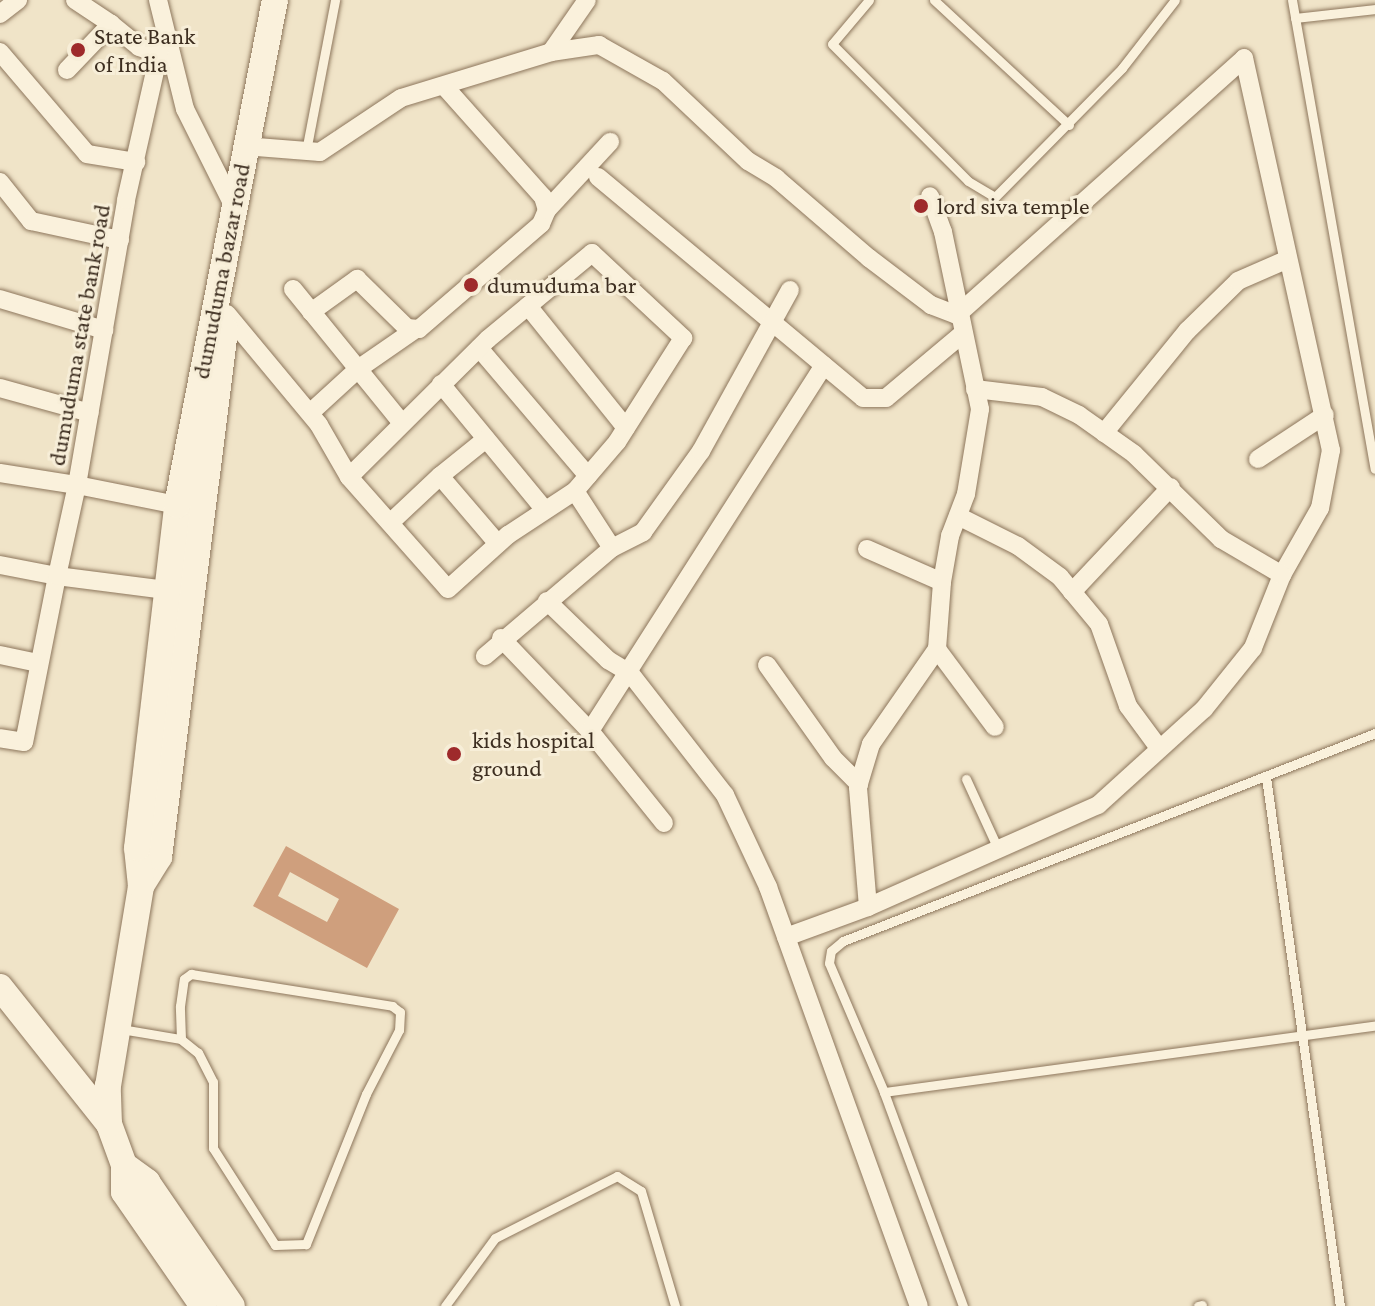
<!DOCTYPE html>
<html>
<head>
<meta charset="utf-8">
<style>
	body { margin:0 }
	#map { position:relative; width:1375px; height:1306px; overflow:hidden; background:#f0e4c8; font-family:"Crimson Pro",serif }
	div>[style] { position:absolute }
	.building>* { inset:0; background:#cf9f7d }
	.roads { filter:drop-shadow(0 0 2px #8d765c) drop-shadow(0 0 2px #8d765c) }
	.lane>* { height:9px; margin:-4.5px; padding:0 4.5px; transform-origin:4.5px; border-radius:4.5px; background:#faf1dc }
	.street>* { height:18px; margin:-9px; padding:0 9px; transform-origin:9px; border-radius:9px; background:#faf1dc }
	.secondary>* { height:26px; margin:-13px; padding:0 13px; transform-origin:13px; border-radius:13px; background:#faf1dc }
	.dots>* { width:22px; height:22px; translate:-50% -50%; box-sizing:border-box; border:4px solid #f7eed8; border-radius:50% }
	span { translate:-50% -50%; white-space:nowrap; text-align:center; line-height:1.15; -webkit-text-stroke:6px #f7eed8; paint-order:stroke }
	.poi-label { font-size:24px; color:#3d2e20 }
	.left { translate:0 -50%; text-align:left }
	.street-label { font-size:24px; color:#3d2e20 }
</style>
</head>
<body>
<div id="map">
	<div class="building">
		<i style="clip-path:polygon(evenodd,286px 846px,399px 909px,367px 968px,253px 906px,286px 846px,290px 872px,339px 899px,327px 922px,278px 896px,290px 872px)"></i>
	</div>
	<div class="roads">
		<div class="lane">
			<i style="left:869px;top:0;width:57px;rotate:130.1deg"></i>
			<i style="left:832px;top:44px;width:193px;rotate:45.2deg"></i>
			<i style="left:968px;top:181px;width:31px;rotate:31deg"></i>
			<i style="left:995px;top:197px;width:181px;rotate:-45.4deg"></i>
			<i style="left:1122px;top:68px;width:86px;rotate:-52.1deg"></i>
			<i style="left:934px;top:0;width:184px;rotate:42.8deg"></i>
			<i style="left:1292px;top:0;width:476px;rotate:80deg"></i>
			<i style="left:1295px;top:18px;width:81px;rotate:-6.4deg"></i>
			<i style="left:306px;top:151px;width:154px;rotate:-79.1deg"></i>
			<i style="left:1266px;top:777px;width:534px;rotate:82.04deg"></i>
			<i style="left:966px;top:779px;width:79px;rotate:65.4deg"></i>
			<i style="left:121px;top:1029px;width:61px;rotate:9.5deg"></i>
			<i style="left:181px;top:1039px;width:33px;rotate:-92deg"></i>
			<i style="left:180px;top:1006px;width:27px;rotate:-82deg"></i>
			<i style="left:184px;top:979px;width:9px;rotate:-36deg"></i>
			<i style="left:191px;top:974px;width:204px;rotate:9deg"></i>
			<i style="left:392px;top:1006px;width:10px;rotate:37deg"></i>
			<i style="left:400px;top:1012px;width:18px;rotate:93deg"></i>
			<i style="left:399px;top:1030px;width:72px;rotate:117.3deg"></i>
			<i style="left:366px;top:1094px;width:162px;rotate:111.8deg"></i>
			<i style="left:306px;top:1244px;width:31px;rotate:178deg"></i>
			<i style="left:275px;top:1245px;width:115px;rotate:-122.6deg"></i>
			<i style="left:213px;top:1148px;width:66px;rotate:-90deg"></i>
			<i style="left:213px;top:1082px;width:33px;rotate:-117deg"></i>
			<i style="left:198px;top:1053px;width:22px;rotate:-141deg"></i>
			<i style="left:884px;top:1092px;width:495px;rotate:-7.7deg"></i>
			<i style="left:445px;top:1306px;width:84px;rotate:-53.7deg"></i>
			<i style="left:495px;top:1238px;width:137px;rotate:-26.9deg"></i>
			<i style="left:617px;top:1176px;width:28px;rotate:32deg"></i>
			<i style="left:641px;top:1191px;width:120px;rotate:73.5deg"></i>
			<i style="left:963px;top:1306px;width:228px;rotate:-110.3deg"></i>
			<i style="left:884px;top:1092px;width:140px;rotate:-113.1deg"></i>
			<i style="left:829px;top:963px;width:12px;rotate:-81deg"></i>
			<i style="left:831px;top:951px;width:16px;rotate:-40deg"></i>
			<i style="left:843px;top:941px;width:571px;rotate:-21.35deg"></i>
			<i style="left:1198px;top:1306px;width:4px;rotate:-14deg"></i>
		</div>
		<div class="street">
			<i style="left:75px;top:0;width:43px;rotate:33.7deg"></i>
			<i style="left:158px;top:0;width:112px;rotate:76.1deg"></i>
			<i style="left:185px;top:109px;width:112px;rotate:63.4deg"></i>
			<i style="left:0;top:14px;width:23px;rotate:-38deg"></i>
			<i style="left:0;top:52px;width:134px;rotate:49.5deg"></i>
			<i style="left:87px;top:154px;width:50px;rotate:9.3deg"></i>
			<i style="left:551px;top:52px;width:63px;rotate:-55.3deg"></i>
			<i style="left:67px;top:70px;width:64px;rotate:-46.3deg"></i>
			<i style="left:111px;top:24px;width:36px;rotate:39deg"></i>
			<i style="left:139px;top:47px;width:31px;rotate:19deg"></i>
			<i style="left:244px;top:146px;width:76px;rotate:4.5deg"></i>
			<i style="left:320px;top:152px;width:97px;rotate:-33.7deg"></i>
			<i style="left:401px;top:98px;width:157px;rotate:-17deg"></i>
			<i style="left:551px;top:52px;width:49px;rotate:-8.3deg"></i>
			<i style="left:599px;top:45px;width:73px;rotate:29.4deg"></i>
			<i style="left:663px;top:81px;width:117px;rotate:43.3deg"></i>
			<i style="left:748px;top:161px;width:33px;rotate:31deg"></i>
			<i style="left:776px;top:178px;width:123px;rotate:40.7deg"></i>
			<i style="left:869px;top:258px;width:78px;rotate:37.2deg"></i>
			<i style="left:931px;top:305px;width:28px;rotate:21deg"></i>
			<i style="left:957px;top:315px;width:385px;rotate:-41.8deg"></i>
			<i style="left:1244px;top:58px;width:402px;rotate:77.5deg"></i>
			<i style="left:1331px;top:450px;width:59px;rotate:100.7deg"></i>
			<i style="left:1320px;top:508px;width:77px;rotate:119.6deg"></i>
			<i style="left:1282px;top:575px;width:79px;rotate:111.7deg"></i>
			<i style="left:1253px;top:648px;width:78px;rotate:128.8deg"></i>
			<i style="left:1204px;top:709px;width:143px;rotate:137.8deg"></i>
			<i style="left:1098px;top:805px;width:252px;rotate:156.1deg"></i>
			<i style="left:598px;top:177px;width:345px;rotate:39.8deg"></i>
			<i style="left:863px;top:398px;width:23px"></i>
			<i style="left:886px;top:398px;width:98px;rotate:-40deg"></i>
			<i style="left:0;top:182px;width:50px;rotate:51.5deg"></i>
			<i style="left:31px;top:221px;width:91px;rotate:12.1deg"></i>
			<i style="left:547px;top:210px;width:93px;rotate:-47.2deg"></i>
			<i style="left:293px;top:289px;width:173px;rotate:50.9deg"></i>
			<i style="left:0;top:299px;width:109px;rotate:16.6deg"></i>
			<i style="left:528px;top:306px;width:156px;rotate:51.2deg"></i>
			<i style="left:311px;top:312px;width:57px;rotate:-35.7deg"></i>
			<i style="left:357px;top:279px;width:70px;rotate:44.4deg"></i>
			<i style="left:407px;top:328px;width:12px;rotate:5deg"></i>
			<i style="left:419px;top:329px;width:161px;rotate:-40.7deg"></i>
			<i style="left:541px;top:224px;width:15px;rotate:-67deg"></i>
			<i style="left:547px;top:210px;width:14px;rotate:-107deg"></i>
			<i style="left:543px;top:197px;width:146px;rotate:-131.7deg"></i>
			<i style="left:227px;top:314px;width:144px;rotate:50.3deg"></i>
			<i style="left:319px;top:425px;width:60px;rotate:60deg"></i>
			<i style="left:349px;top:477px;width:149px;rotate:48.5deg"></i>
			<i style="left:448px;top:589px;width:81px;rotate:-42deg"></i>
			<i style="left:508px;top:535px;width:80px;rotate:-33.3deg"></i>
			<i style="left:575px;top:491px;width:68px;rotate:57deg"></i>
			<i style="left:612px;top:548px;width:167px;rotate:139.6deg"></i>
			<i style="left:479px;top:348px;width:168px;rotate:49.6deg"></i>
			<i style="left:441px;top:384px;width:163px;rotate:50.5deg"></i>
			<i style="left:0;top:388px;width:93px;rotate:15.5deg"></i>
			<i style="left:975px;top:389px;width:67px;rotate:6.8deg"></i>
			<i style="left:1042px;top:397px;width:41px;rotate:25.9deg"></i>
			<i style="left:1079px;top:415px;width:67px;rotate:35.3deg"></i>
			<i style="left:1134px;top:454px;width:122px;rotate:44.3deg"></i>
			<i style="left:1221px;top:539px;width:71px;rotate:30.5deg"></i>
			<i style="left:310px;top:413px;width:65px;rotate:-42.5deg"></i>
			<i style="left:358px;top:369px;width:67px;rotate:-34.6deg"></i>
			<i style="left:1104px;top:433px;width:132px;rotate:-50.9deg"></i>
			<i style="left:1187px;top:331px;width:71px;rotate:-44.4deg"></i>
			<i style="left:1238px;top:281px;width:52px;rotate:-23.6deg"></i>
			<i style="left:1258px;top:459px;width:80px;rotate:-33.3deg"></i>
			<i style="left:0;top:473px;width:78px;rotate:8.9deg"></i>
			<i style="left:77px;top:485px;width:289px;rotate:-80.2deg"></i>
			<i style="left:126px;top:200px;width:150px;rotate:-77.3deg"></i>
			<i style="left:440px;top:476px;width:59px;rotate:-38.8deg"></i>
			<i style="left:349px;top:477px;width:196px;rotate:-44.8deg"></i>
			<i style="left:488px;top:339px;width:135px;rotate:-39.6deg"></i>
			<i style="left:592px;top:253px;width:125px;rotate:43deg"></i>
			<i style="left:683px;top:338px;width:123px;rotate:122.4deg"></i>
			<i style="left:617px;top:442px;width:65px;rotate:130.6deg"></i>
			<i style="left:958px;top:516px;width:67px;rotate:26.6deg"></i>
			<i style="left:1018px;top:546px;width:52px;rotate:36.4deg"></i>
			<i style="left:1060px;top:577px;width:61px;rotate:50.3deg"></i>
			<i style="left:1099px;top:624px;width:87px;rotate:70.5deg"></i>
			<i style="left:1128px;top:706px;width:52px;rotate:53.6deg"></i>
			<i style="left:391px;top:522px;width:67px;rotate:-43.2deg"></i>
			<i style="left:440px;top:476px;width:89px;rotate:49.5deg"></i>
			<i style="left:612px;top:548px;width:35px;rotate:-27deg"></i>
			<i style="left:643px;top:532px;width:100px;rotate:-54.4deg"></i>
			<i style="left:701px;top:451px;width:184px;rotate:-61.1deg"></i>
			<i style="left:867px;top:549px;width:82px;rotate:23.7deg"></i>
			<i style="left:942px;top:582px;width:47px;rotate:-80.1deg"></i>
			<i style="left:950px;top:536px;width:45px;rotate:-69.1deg"></i>
			<i style="left:966px;top:494px;width:86px;rotate:-80.6deg"></i>
			<i style="left:980px;top:409px;width:181px;rotate:-101.8deg"></i>
			<i style="left:943px;top:232px;width:38px;rotate:-110deg"></i>
			<i style="left:0;top:565px;width:58px;rotate:10.9deg"></i>
			<i style="left:57px;top:576px;width:169px;rotate:101.2deg"></i>
			<i style="left:24px;top:742px;width:24px;rotate:-171deg"></i>
			<i style="left:166px;top:590px;width:110px;rotate:-172.7deg"></i>
			<i style="left:57px;top:576px;width:93px;rotate:-77.6deg"></i>
			<i style="left:77px;top:485px;width:102px;rotate:11.3deg"></i>
			<i style="left:1072px;top:592px;width:144px;rotate:-46.7deg"></i>
			<i style="left:547px;top:601px;width:85px;rotate:44deg"></i>
			<i style="left:608px;top:660px;width:26px;rotate:31deg"></i>
			<i style="left:630px;top:673px;width:155px;rotate:52.1deg"></i>
			<i style="left:725px;top:795px;width:102px;rotate:64.9deg"></i>
			<i style="left:768px;top:887px;width:445px;rotate:70.2deg"></i>
			<i style="left:501px;top:638px;width:129px;rotate:46.3deg"></i>
			<i style="left:590px;top:731px;width:434px;rotate:-57.4deg"></i>
			<i style="left:937px;top:649px;width:97px;rotate:53.4deg"></i>
			<i style="left:0;top:655px;width:40px;rotate:12deg"></i>
			<i style="left:767px;top:665px;width:114px;rotate:54.6deg"></i>
			<i style="left:833px;top:758px;width:37px;rotate:45deg"></i>
			<i style="left:590px;top:731px;width:118px;rotate:51.2deg"></i>
			<i style="left:786px;top:937px;width:87px;rotate:-20.1deg"></i>
			<i style="left:868px;top:907px;width:120px;rotate:-94.8deg"></i>
			<i style="left:858px;top:787px;width:45px;rotate:-73.2deg"></i>
			<i style="left:871px;top:744px;width:116px;rotate:-55.2deg"></i>
			<i style="left:937px;top:649px;width:67px;rotate:-85.7deg"></i>
		</div>
		<div class="secondary">
			<i style="left:141px;top:886px;width:34px;rotate:-58deg"></i>
			<i style="left:159px;top:857px;width:531px;rotate:-82.86deg"></i>
			<i style="left:0;top:987px;width:175px;rotate:51.5deg"></i>
			<i style="left:109px;top:1124px;width:44px;rotate:69.9deg"></i>
			<i style="left:124px;top:1165px;width:27px;rotate:90deg"></i>
			<i style="left:124px;top:1192px;width:139px;rotate:55.3deg"></i>
			<i style="left:109px;top:1124px;width:38px;rotate:-92deg"></i>
			<i style="left:108px;top:1086px;width:203px;rotate:-80.6deg"></i>
			<i style="left:141px;top:886px;width:38px;rotate:-96deg"></i>
			<i style="left:137px;top:848px;width:345px;rotate:-83.3deg"></i>
			<i style="left:177px;top:505px;width:514px;rotate:-79.02deg"></i>
			<i style="left:124px;top:1165px;width:29px;rotate:36deg"></i>
			<i style="left:147px;top:1182px;width:150px;rotate:55.6deg"></i>
		</div>
	</div>
	<div class="dots">
		<i style="left:78px;top:50px;background:#9e2a2b"></i>
		<i style="left:921px;top:206px;background:#9e2a2b"></i>
		<i style="left:471px;top:285px;background:#9e2a2b"></i>
		<i style="left:454px;top:754px;background:#9e2a2b"></i>
	</div>
	<div class="poi-label">
		<span class="left" style="left:94px;top:50px">State Bank<br>of India</span>
		<span class="left" style="left:937px;top:206px">lord siva temple</span>
		<span class="left" style="left:487px;top:285px">dumuduma bar</span>
		<span class="left" style="left:472px;top:754px">kids hospital<br>ground</span>
	</div>
	<div class="street-label">
		<span style="left:221px;top:271px;rotate:-79deg">dumuduma bazar road</span>
		<span style="left:79px;top:335px;rotate:-80deg">dumuduma state bank road</span>
	</div>
</div>
</body>
</html>
